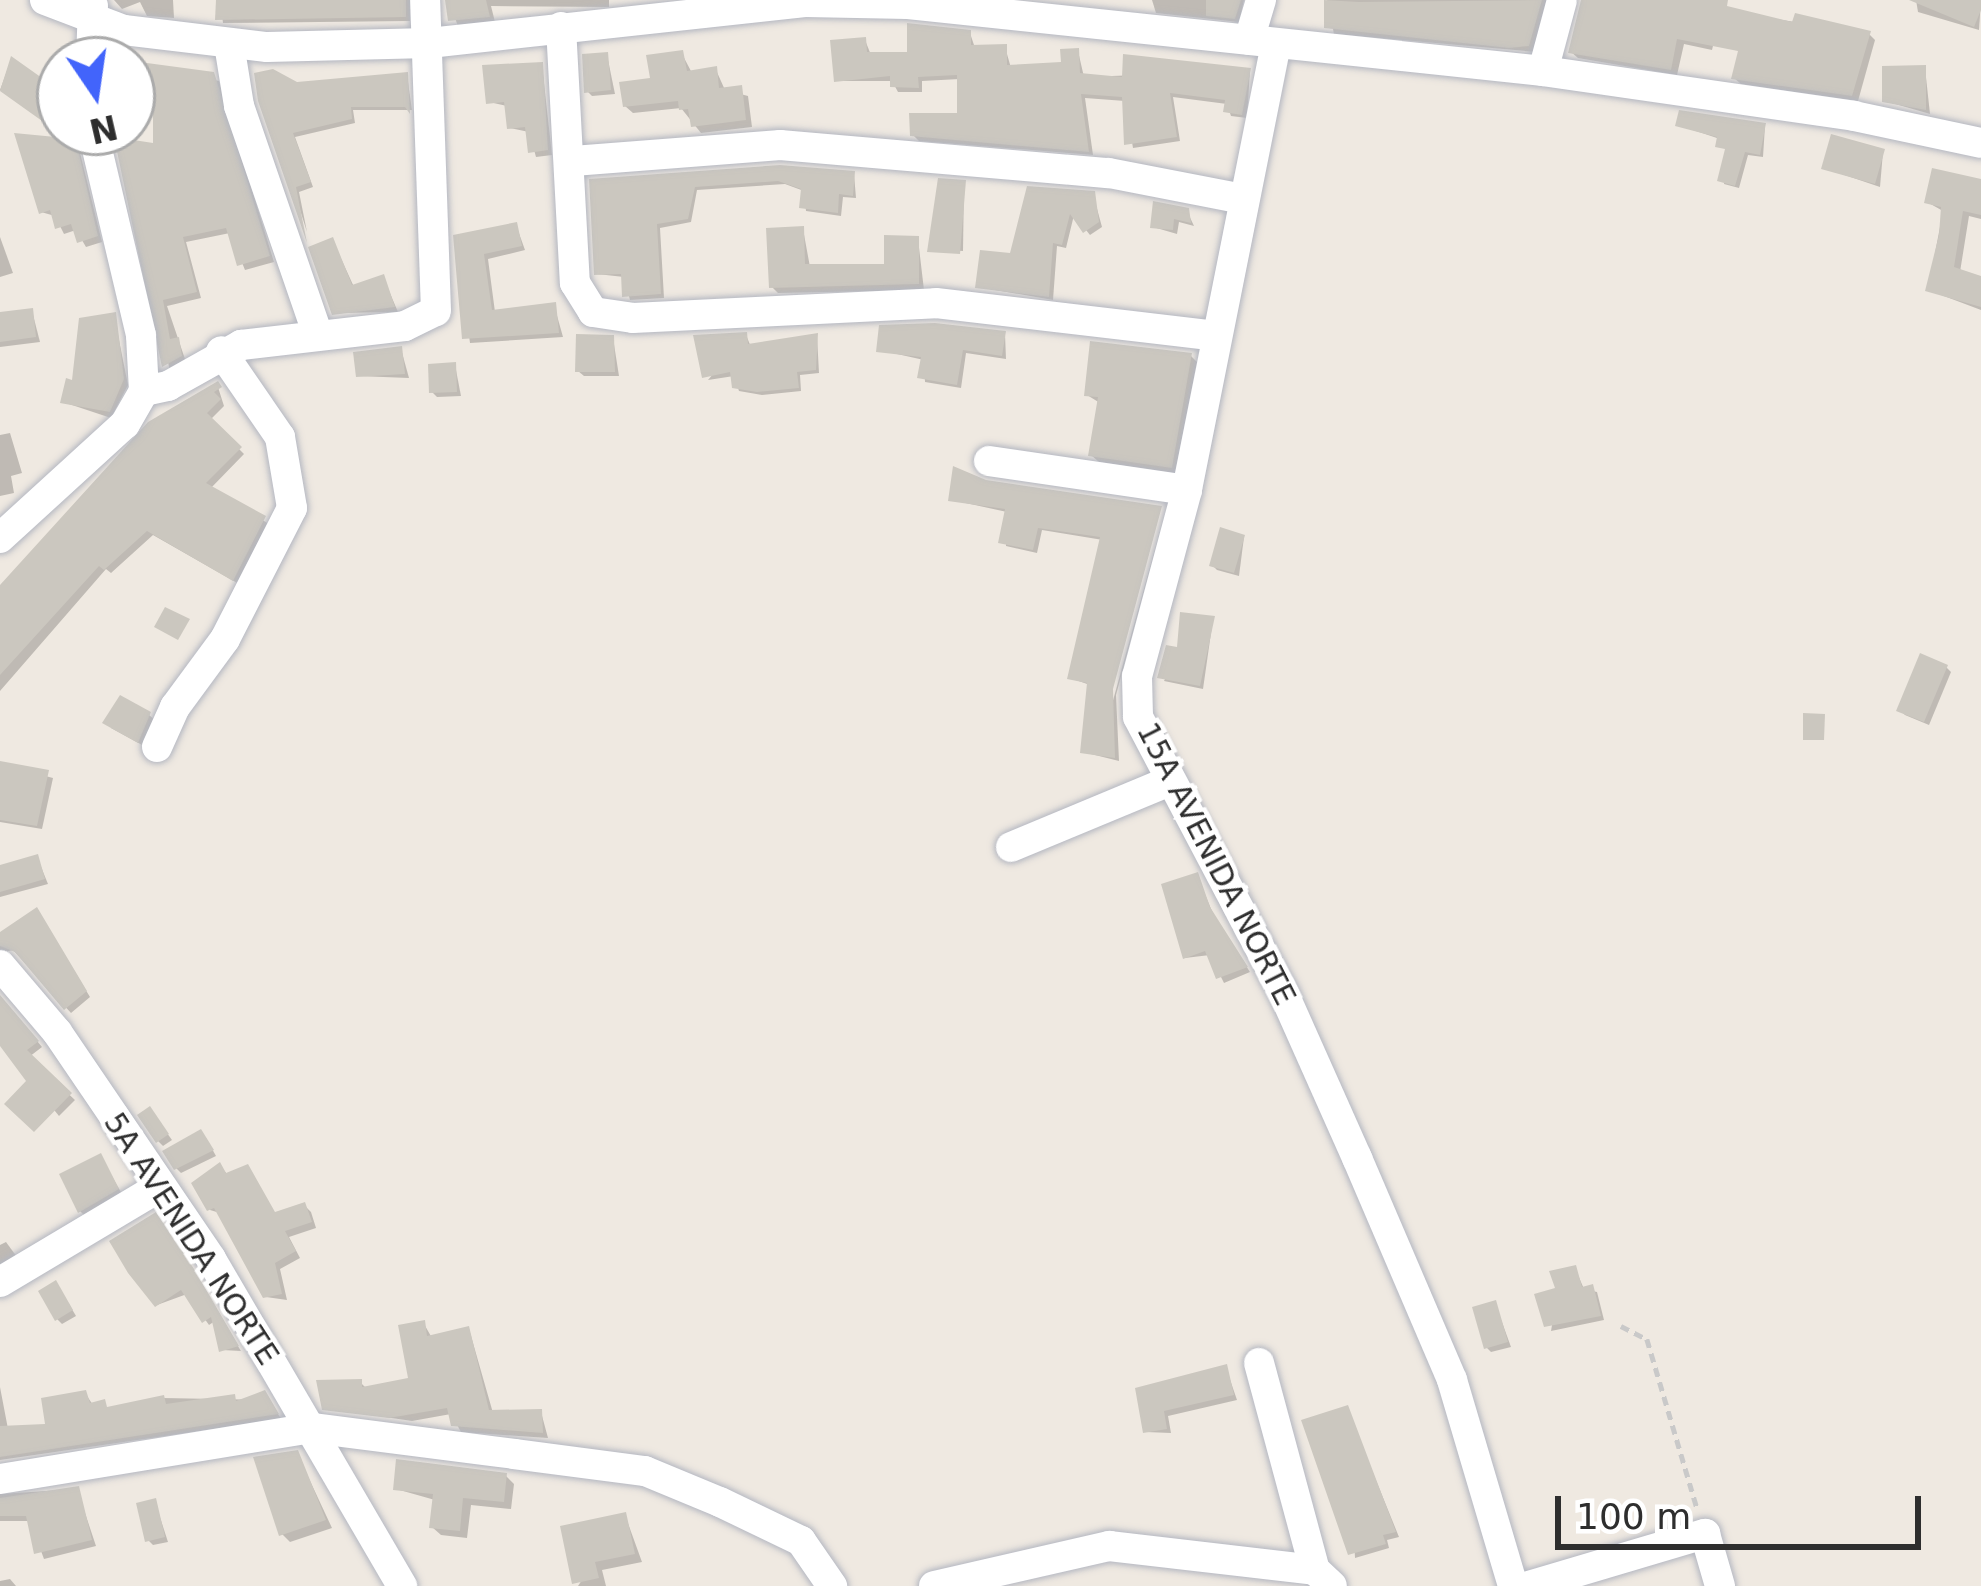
<!DOCTYPE html>
<html>
<head>
<meta charset="utf-8">
<style>
	body { margin:0 }
	#map { position:relative; width:1981px; height:1586px; overflow:hidden; background:#efe9e1; font-family:"DejaVu Sans",sans-serif }
	div>[style] { position:absolute }
	.shadow>* { inset:0; background:#0003 }
	.building>* { inset:0; background:#cbc7bf }
	.path>* { height:4.5px; margin-top:-2.25px; transform-origin:0; background:repeating-linear-gradient(90deg,#c9c9c9 0 9px,transparent 0 15px) }
	.roads { filter:drop-shadow(0 0 3px #b4b7c1) drop-shadow(0 0 3px #b4b7c1) }
	.minor>* { height:30px; margin:-15px; padding:0 15px; transform-origin:15px; border-radius:15px; background:#fff }
	span { translate:-50% -50%; white-space:nowrap; text-align:center; line-height:1.15; -webkit-text-stroke:9px #fff; paint-order:stroke }
	.street-label { font-size:30px; color:#2e2e2e }
	.north { position:absolute; left:36px; top:36px; width:120px; height:120px; box-sizing:border-box; background:#fff; border:3px solid #ababab; border-radius:50%; rotate:167deg; font-size:33px; font-weight:700; line-height:48px; text-align:center; color:#2e2e2e }
	.north::after { content:''; display:block; margin:auto; width:42px; height:54px; background:#4264fb; clip-path:polygon(50% 0,100% 100%,50% 72%,0 100%) }
	.scale { position:absolute; left:1555px; top:1496px; width:366px; height:54px; box-sizing:border-box; border:6px solid #2e2e2e; border-top:0; padding-left:15px; font-size:36px; line-height:42px; white-space:nowrap; color:#2e2e2e; -webkit-text-stroke:9px #fff; paint-order:stroke }
</style>
</head>
<body>
<div id="map">
	<div class="shadow">
		<i style="clip-path:polygon(114px 0,173px 0,174px 18px,147px 16px,140px 2px,122px 9px)"></i>
		<i style="clip-path:polygon(220px 0,410px 0,410px 21px,223px 23px)"></i>
		<i style="clip-path:polygon(448px 0,609px 0,609px 7px,491px 6px,495px 22px,458px 26px)"></i>
		<i style="clip-path:polygon(1152px 0,1244px 0,1239px 22px,1156px 13px)"></i>
		<i style="clip-path:polygon(1327px 0,1551px 0,1536px 52px,1334px 34px)"></i>
		<i style="clip-path:polygon(1583px 0,1724px 0,1712px 50px,1684px 44px,1677px 75px,1578px 58px,1571px 52px)"></i>
		<i style="clip-path:polygon(1916px 0,1981px 0,1979px 30px,1918px 12px)"></i>
		<i style="clip-path:polygon(1751px 15px,1869px 34px,1875px 40px,1858px 101px,1741px 84px,1734px 78px)"></i>
		<i style="clip-path:polygon(970px 33px,975px 48px,1005px 47px,1011px 68px,1064px 65px,1078px 51px,1084px 77px,1250px 71px,1247px 118px,1231px 116px,1227px 104px,1173px 97px,1180px 141px,1133px 148px,1125px 101px,1085px 98px,1093px 155px,919px 141px,913px 135px,960px 116px,960px 79px,922px 81px,922px 92px,898px 92px,892px 81px,837px 81px,865px 40px,871px 55px,910px 55px)"></i>
		<i style="clip-path:polygon(682px 54px,692px 73px,716px 70px,725px 90px,748px 96px,752px 127px,701px 133px,681px 108px,633px 113px,625px 106px)"></i>
		<i style="clip-path:polygon(607px 55px,615px 94px,592px 96px,587px 91px)"></i>
		<i style="clip-path:polygon(11px 60px,42px 82px,60px 76px,60px 132px,75px 132px,102px 242px,86px 247px,76px 230px,64px 234px,55px 216px,41px 212px,74px 142px,0 90px)"></i>
		<i style="clip-path:polygon(132px 65px,219px 81px,274px 262px,245px 270px,230px 233px,186px 242px,201px 298px,167px 306px,186px 362px,170px 371px,118px 141px,156px 147px,156px 100px,132px 94px)"></i>
		<i style="clip-path:polygon(542px 65px,552px 155px,536px 157px,529px 132px,510px 128px,507px 106px,489px 102px)"></i>
		<i style="clip-path:polygon(1925px 68px,1930px 114px,1885px 101px)"></i>
		<i style="clip-path:polygon(407px 75px,412px 110px,353px 110px,355px 123px,295px 137px,313px 187px,299px 192px,307px 232px,257px 76px,296px 85px)"></i>
		<i style="clip-path:polygon(1678px 125px,1765px 126px,1763px 157px,1748px 155px,1739px 188px,1724px 184px,1728px 151px,1720px 139px)"></i>
		<i style="clip-path:polygon(1883px 152px,1880px 187px,1824px 168px)"></i>
		<i style="clip-path:polygon(854px 174px,856px 198px,843px 197px,841px 216px,806px 211px,804px 191px,785px 184px,697px 190px,691px 222px,660px 228px,664px 298px,630px 300px,624px 277px,597px 274px,592px 182px)"></i>
		<i style="clip-path:polygon(1981px 182px,1981px 219px,1969px 216px,1960px 272px,1981px 279px,1981px 310px,1928px 290px,1943px 211px,1927px 202px)"></i>
		<i style="clip-path:polygon(964px 183px,963px 251px,931px 249px)"></i>
		<i style="clip-path:polygon(1093px 194px,1102px 227px,1090px 235px,1074px 215px,1066px 248px,1057px 246px,1053px 300px,978px 287px)"></i>
		<i style="clip-path:polygon(1187px 211px,1194px 226px,1179px 222px,1177px 234px,1153px 227px)"></i>
		<i style="clip-path:polygon(516px 225px,525px 250px,488px 259px,495px 312px,554px 305px,563px 337px,470px 343px,456px 238px)"></i>
		<i style="clip-path:polygon(803px 229px,810px 267px,887px 267px,918px 239px,924px 290px,778px 293px,772px 287px)"></i>
		<i style="clip-path:polygon(0 237px,13px 273px,0 277px)"></i>
		<i style="clip-path:polygon(333px 241px,354px 287px,383px 277px,398px 312px,334px 313px)"></i>
		<i style="clip-path:polygon(32px 311px,40px 342px,0 347px,0 315px)"></i>
		<i style="clip-path:polygon(114px 315px,128px 385px,111px 418px,63px 402px)"></i>
		<i style="clip-path:polygon(1005px 334px,1006px 359px,966px 353px,961px 388px,925px 382px,924px 360px,879px 350px)"></i>
		<i style="clip-path:polygon(746px 335px,751px 347px,817px 336px,819px 373px,800px 375px,801px 391px,762px 395px,739px 391px,734px 376px,708px 380px)"></i>
		<i style="clip-path:polygon(613px 338px,619px 376px,584px 376px,578px 371px)"></i>
		<i style="clip-path:polygon(401px 349px,409px 378px,358px 376px)"></i>
		<i style="clip-path:polygon(1191px 356px,1198px 363px,1178px 474px,1099px 462px,1091px 455px,1100px 403px,1087px 395px)"></i>
		<i style="clip-path:polygon(455px 365px,461px 396px,437px 397px,432px 392px)"></i>
		<i style="clip-path:polygon(217px 384px,224px 406px,210px 420px,244px 454px,210px 489px,269px 524px,239px 584px,153px 535px,111px 573px,106px 569px,0 691px,0 589px)"></i>
		<i style="clip-path:polygon(10px 433px,22px 473px,11px 476px,14px 493px,0 496px,0 435px)"></i>
		<i style="clip-path:polygon(985px 483px,1159px 509px,1106px 703px,1112px 704px,1165px 513px,1116px 695px,1119px 761px,1083px 752px,1090px 685px,1070px 678px,1103px 540px,1042px 530px,1037px 553px,1006px 546px,1007px 512px,952px 500px)"></i>
		<i style="clip-path:polygon(1244px 537px,1239px 576px,1217px 570px,1212px 565px)"></i>
		<i style="clip-path:polygon(1213px 619px,1203px 689px,1164px 681px,1179px 651px)"></i>
		<i style="clip-path:polygon(1946px 667px,1951px 672px,1929px 725px,1905px 715px,1900px 710px)"></i>
		<i style="clip-path:polygon(149px 715px,155px 720px,144px 746px,111px 728px)"></i>
		<i style="clip-path:polygon(0 764px,53px 778px,42px 829px,0 822px)"></i>
		<i style="clip-path:polygon(37px 857px,48px 884px,0 897px,0 868px)"></i>
		<i style="clip-path:polygon(1197px 875px,1214px 916px,1250px 972px,1224px 983px,1210px 955px,1185px 958px)"></i>
		<i style="clip-path:polygon(41px 916px,90px 997px,71px 1013px,13px 950px,0 953px,0 936px)"></i>
		<i style="clip-path:polygon(0 996px,42px 1047px,29px 1057px,75px 1100px,59px 1116px,0 1043px)"></i>
		<i style="clip-path:polygon(154px 1115px,172px 1140px,163px 1146px,158px 1141px)"></i>
		<i style="clip-path:polygon(206px 1138px,216px 1156px,181px 1173px,176px 1168px)"></i>
		<i style="clip-path:polygon(101px 1157px,122px 1194px,85px 1216px,80px 1211px)"></i>
		<i style="clip-path:polygon(220px 1166px,228px 1175px,247px 1167px,276px 1215px,305px 1206px,311px 1212px,316px 1228px,289px 1237px,300px 1258px,280px 1269px,287px 1300px,266px 1297px,220px 1213px,210px 1210px)"></i>
		<i style="clip-path:polygon(160px 1220px,241px 1351px,222px 1350px,215px 1321px,209px 1325px,187px 1294px,157px 1305px)"></i>
		<i style="clip-path:polygon(6px 1242px,17px 1257px,0 1267px,0 1245px)"></i>
		<i style="clip-path:polygon(1575px 1268px,1584px 1289px,1597px 1292px,1604px 1320px,1551px 1331px,1558px 1290px)"></i>
		<i style="clip-path:polygon(60px 1289px,76px 1316px,62px 1324px,57px 1319px)"></i>
		<i style="clip-path:polygon(1495px 1303px,1511px 1347px,1491px 1352px,1486px 1347px)"></i>
		<i style="clip-path:polygon(424px 1324px,432px 1338px,469px 1329px,493px 1413px,541px 1412px,548px 1438px,461px 1432px,451px 1414px,412px 1421px,324px 1408px,360px 1382px,367px 1389px,412px 1380px)"></i>
		<i style="clip-path:polygon(1226px 1368px,1237px 1400px,1168px 1416px,1171px 1433px,1146px 1432px,1138px 1390px)"></i>
		<i style="clip-path:polygon(0 1387px,8px 1429px,48px 1427px,85px 1393px,93px 1405px,111px 1409px,163px 1398px,270px 1400px,281px 1419px,0 1460px)"></i>
		<i style="clip-path:polygon(1347px 1409px,1399px 1537px,1387px 1540px,1389px 1548px,1355px 1558px)"></i>
		<i style="clip-path:polygon(297px 1453px,332px 1528px,290px 1542px,282px 1534px)"></i>
		<i style="clip-path:polygon(506px 1476px,514px 1484px,511px 1509px,471px 1505px,467px 1538px,441px 1535px,432px 1527px,435px 1500px,396px 1489px)"></i>
		<i style="clip-path:polygon(77px 1489px,96px 1546px,44px 1559px,30px 1521px,0 1521px,0 1494px)"></i>
		<i style="clip-path:polygon(155px 1502px,168px 1542px,153px 1545px,148px 1540px)"></i>
		<i style="clip-path:polygon(625px 1515px,642px 1562px,602px 1570px,606px 1586px,578px 1586px)"></i>
		<i style="clip-path:polygon(10px 1579px,16px 1586px,0 1586px,0 1581px)"></i>
	</div>
	<div class="building">
		<i style="clip-path:polygon(216px 0,406px 0,406px 17px,215px 20px)"></i>
		<i style="clip-path:polygon(445px 0,486px 0,490px 17px,448px 21px)"></i>
		<i style="clip-path:polygon(1206px 0,1241px 0,1235px 19px,1206px 16px)"></i>
		<i style="clip-path:polygon(1324px 0,1359px 2px,1542px 0,1529px 46px,1509px 48px,1324px 28px)"></i>
		<i style="clip-path:polygon(1581px 0,1728px 0,1727px 6px,1792px 22px,1795px 13px,1871px 31px,1852px 96px,1731px 79px,1738px 51px,1677px 39px,1671px 70px,1568px 53px)"></i>
		<i style="clip-path:polygon(1909px 0,1981px 0,1981px 10px,1974px 27px)"></i>
		<i style="clip-path:polygon(907px 23px,971px 30px,971px 45px,1007px 44px,1007px 65px,1061px 62px,1060px 49px,1079px 48px,1080px 73px,1122px 77px,1123px 54px,1251px 68px,1242px 115px,1223px 112px,1225px 100px,1170px 93px,1177px 137px,1124px 145px,1122px 97px,1081px 94px,1089px 152px,910px 136px,909px 113px,957px 113px,957px 75px,918px 77px,919px 88px,890px 87px,890px 76px,834px 82px,830px 40px,866px 37px,867px 52px,907px 52px)"></i>
		<i style="clip-path:polygon(683px 50px,687px 71px,717px 66px,719px 88px,742px 85px,746px 120px,691px 127px,688px 109px,679px 110px,678px 101px,623px 107px,619px 82px,650px 78px,646px 55px)"></i>
		<i style="clip-path:polygon(608px 52px,611px 90px,584px 93px,582px 54px)"></i>
		<i style="clip-path:polygon(60px 55px,60px 132px,74px 132px,98px 236px,77px 243px,71px 224px,55px 229px,50px 210px,39px 214px,14px 133px,66px 138px,0 91px,11px 56px,42px 78px)"></i>
		<i style="clip-path:polygon(132px 61px,214px 72px,270px 256px,237px 266px,226px 228px,183px 237px,197px 292px,163px 300px,170px 339px,179px 337px,182px 356px,162px 367px,114px 137px,153px 143px,153px 97px,132px 95px)"></i>
		<i style="clip-path:polygon(543px 62px,548px 150px,528px 153px,525px 127px,507px 129px,504px 102px,486px 104px,482px 65px)"></i>
		<i style="clip-path:polygon(1926px 65px,1926px 110px,1882px 102px,1882px 66px)"></i>
		<i style="clip-path:polygon(273px 69px,297px 82px,408px 72px,410px 114px,405px 107px,351px 107px,352px 119px,293px 133px,311px 182px,296px 187px,307px 243px,258px 101px,254px 73px)"></i>
		<i style="clip-path:polygon(1679px 110px,1766px 123px,1760px 155px,1745px 152px,1735px 186px,1717px 181px,1725px 149px,1715px 147px,1717px 137px,1675px 126px)"></i>
		<i style="clip-path:polygon(1831px 134px,1885px 149px,1875px 184px,1821px 169px)"></i>
		<i style="clip-path:polygon(780px 165px,855px 171px,853px 196px,839px 194px,838px 213px,799px 208px,801px 189px,778px 181px,695px 187px,688px 219px,657px 224px,661px 294px,622px 297px,621px 274px,594px 275px,589px 179px)"></i>
		<i style="clip-path:polygon(1932px 168px,1981px 179px,1981px 215px,1963px 211px,1954px 267px,1981px 276px,1981px 307px,1925px 291px,1939px 235px,1941px 207px,1924px 203px)"></i>
		<i style="clip-path:polygon(938px 178px,966px 180px,960px 254px,927px 252px)"></i>
		<i style="clip-path:polygon(1027px 186px,1095px 191px,1099px 222px,1083px 233px,1070px 214px,1062px 245px,1053px 243px,1049px 297px,975px 288px,980px 250px,1010px 253px)"></i>
		<i style="clip-path:polygon(1153px 201px,1189px 208px,1191px 223px,1174px 219px,1173px 230px,1150px 228px)"></i>
		<i style="clip-path:polygon(517px 222px,522px 246px,484px 254px,492px 310px,556px 302px,559px 333px,462px 339px,453px 235px)"></i>
		<i style="clip-path:polygon(804px 226px,805px 264px,884px 264px,884px 235px,919px 236px,919px 284px,769px 288px,766px 228px)"></i>
		<i style="clip-path:polygon(333px 237px,352px 285px,384px 274px,395px 307px,332px 315px,308px 247px)"></i>
		<i style="clip-path:polygon(33px 308px,36px 337px,0 342px,0 312px)"></i>
		<i style="clip-path:polygon(116px 312px,124px 379px,110px 412px,60px 403px,66px 378px,72px 380px,79px 318px)"></i>
		<i style="clip-path:polygon(935px 323px,1006px 331px,1002px 356px,963px 350px,957px 385px,917px 378px,921px 357px,876px 352px,879px 325px)"></i>
		<i style="clip-path:polygon(747px 332px,748px 344px,818px 333px,816px 370px,797px 372px,799px 388px,757px 392px,732px 388px,730px 372px,702px 378px,693px 335px)"></i>
		<i style="clip-path:polygon(576px 334px,614px 335px,615px 372px,575px 372px)"></i>
		<i style="clip-path:polygon(1090px 341px,1192px 353px,1172px 468px,1088px 456px,1098px 397px,1084px 396px)"></i>
		<i style="clip-path:polygon(402px 346px,405px 374px,356px 377px,353px 352px)"></i>
		<i style="clip-path:polygon(456px 362px,457px 392px,429px 393px,428px 364px)"></i>
		<i style="clip-path:polygon(218px 381px,222px 387px,214px 392px,221px 399px,207px 413px,242px 447px,206px 483px,266px 516px,233px 581px,147px 531px,104px 570px,99px 566px,0 675px,0 585px,148px 422px)"></i>
		<i style="clip-path:polygon(953px 466px,986px 480px,1162px 506px,1113px 689px,1115px 758px,1080px 753px,1087px 683px,1067px 679px,1100px 537px,1038px 528px,1033px 550px,998px 543px,1005px 509px,948px 501px)"></i>
		<i style="clip-path:polygon(1220px 527px,1245px 535px,1234px 573px,1209px 566px)"></i>
		<i style="clip-path:polygon(165px 607px,190px 619px,178px 640px,154px 627px)"></i>
		<i style="clip-path:polygon(1180px 612px,1215px 616px,1200px 686px,1157px 678px,1166px 645px,1177px 647px)"></i>
		<i style="clip-path:polygon(1920px 653px,1948px 665px,1924px 722px,1896px 711px)"></i>
		<i style="clip-path:polygon(120px 695px,151px 712px,138px 743px,102px 723px)"></i>
		<i style="clip-path:polygon(1803px 713px,1825px 714px,1824px 740px,1803px 740px)"></i>
		<i style="clip-path:polygon(0 761px,49px 770px,37px 826px,0 820px)"></i>
		<i style="clip-path:polygon(38px 854px,45px 879px,0 892px,0 865px)"></i>
		<i style="clip-path:polygon(1198px 872px,1210px 907px,1248px 967px,1216px 979px,1205px 951px,1183px 959px,1161px 884px)"></i>
		<i style="clip-path:polygon(37px 907px,87px 991px,64px 1010px,15px 952px,0 946px,0 932px)"></i>
		<i style="clip-path:polygon(0 995px,39px 1041px,27px 1050px,72px 1093px,34px 1132px,4px 1104px,26px 1081px,0 1046px)"></i>
		<i style="clip-path:polygon(150px 1106px,169px 1134px,156px 1143px,137px 1115px)"></i>
		<i style="clip-path:polygon(201px 1129px,214px 1150px,174px 1170px,162px 1151px)"></i>
		<i style="clip-path:polygon(101px 1153px,119px 1189px,78px 1213px,59px 1174px)"></i>
		<i style="clip-path:polygon(220px 1162px,226px 1173px,248px 1164px,275px 1212px,305px 1202px,312px 1222px,285px 1231px,296px 1251px,275px 1263px,282px 1294px,263px 1298px,214px 1208px,207px 1211px,191px 1183px)"></i>
		<i style="clip-path:polygon(156px 1212px,194px 1269px,239px 1346px,219px 1352px,211px 1317px,202px 1323px,181px 1290px,155px 1307px,128px 1273px,109px 1241px)"></i>
		<i style="clip-path:polygon(1576px 1265px,1582px 1287px,1593px 1284px,1601px 1316px,1544px 1327px,1534px 1294px,1555px 1288px,1549px 1271px)"></i>
		<i style="clip-path:polygon(56px 1280px,73px 1310px,55px 1321px,38px 1291px)"></i>
		<i style="clip-path:polygon(1496px 1300px,1508px 1342px,1484px 1349px,1472px 1307px)"></i>
		<i style="clip-path:polygon(425px 1320px,427px 1336px,469px 1326px,489px 1410px,542px 1409px,543px 1433px,451px 1426px,447px 1408px,389px 1418px,322px 1410px,316px 1380px,362px 1379px,362px 1387px,408px 1378px,398px 1325px)"></i>
		<i style="clip-path:polygon(1227px 1364px,1234px 1395px,1164px 1411px,1167px 1429px,1143px 1433px,1135px 1388px)"></i>
		<i style="clip-path:polygon(86px 1390px,90px 1403px,105px 1399px,107px 1407px,164px 1395px,166px 1404px,235px 1394px,236px 1401px,265px 1390px,279px 1414px,0 1457px,0 1426px,45px 1424px,41px 1398px)"></i>
		<i style="clip-path:polygon(1348px 1405px,1396px 1532px,1383px 1535px,1386px 1544px,1348px 1555px,1301px 1420px)"></i>
		<i style="clip-path:polygon(298px 1450px,326px 1520px,279px 1536px,253px 1457px)"></i>
		<i style="clip-path:polygon(396px 1459px,507px 1473px,504px 1502px,463px 1498px,460px 1531px,429px 1528px,433px 1494px,393px 1490px)"></i>
		<i style="clip-path:polygon(79px 1486px,92px 1540px,34px 1554px,26px 1516px,0 1516px,0 1498px)"></i>
		<i style="clip-path:polygon(156px 1498px,165px 1537px,145px 1542px,136px 1503px)"></i>
		<i style="clip-path:polygon(626px 1512px,635px 1554px,595px 1562px,599px 1578px,572px 1584px,560px 1526px)"></i>
	</div>
	<div class="path">
		<i style="left:1621px;top:1326px;width:29px;rotate:27deg"></i>
		<i style="left:1647px;top:1339px;width:179px;rotate:73.5deg"></i>
	</div>
	<div class="roads">
		<div class="minor">
			<i style="left:45px;top:0;width:85px;rotate:20.8deg"></i>
			<i style="left:124px;top:30px;width:144px;rotate:6.8deg"></i>
			<i style="left:267px;top:47px;width:162px;rotate:-1.4deg"></i>
			<i style="left:429px;top:43px;width:378px;rotate:-6.2deg"></i>
			<i style="left:805px;top:2px;width:103px;rotate:1.1deg"></i>
			<i style="left:908px;top:4px;width:639px;rotate:6.02deg"></i>
			<i style="left:1543px;top:71px;width:314px;rotate:8.2deg"></i>
			<i style="left:1854px;top:116px;width:130px;rotate:12deg"></i>
			<i style="left:561px;top:27px;width:256px;rotate:86.9deg"></i>
			<i style="left:575px;top:283px;width:34px;rotate:58deg"></i>
			<i style="left:593px;top:312px;width:40px;rotate:8.5deg"></i>
			<i style="left:633px;top:318px;width:303px;rotate:-2.8deg"></i>
			<i style="left:936px;top:303px;width:282px;rotate:6.7deg"></i>
			<i style="left:1249px;top:40px;width:42px;rotate:-73.3deg"></i>
			<i style="left:229px;top:44px;width:63px;rotate:80.8deg"></i>
			<i style="left:239px;top:106px;width:239px;rotate:71deg"></i>
			<i style="left:1276px;top:44px;width:455px;rotate:101.3deg"></i>
			<i style="left:1187px;top:490px;width:193px;rotate:105deg"></i>
			<i style="left:1137px;top:676px;width:41px;rotate:88.6deg"></i>
			<i style="left:1138px;top:717px;width:313px;rotate:62.2deg"></i>
			<i style="left:1284px;top:994px;width:180px;rotate:66deg"></i>
			<i style="left:1357px;top:1158px;width:241px;rotate:66.8deg"></i>
			<i style="left:1452px;top:1380px;width:215px;rotate:73.5deg"></i>
			<i style="left:91px;top:60px;width:54px;rotate:-87.9deg"></i>
			<i style="left:1543px;top:71px;width:73px;rotate:-75deg"></i>
			<i style="left:573px;top:161px;width:208px;rotate:-4.4deg"></i>
			<i style="left:780px;top:145px;width:330px;rotate:4.9deg"></i>
			<i style="left:1109px;top:173px;width:136px;rotate:11deg"></i>
			<i style="left:144px;top:391px;width:25px;rotate:-12deg"></i>
			<i style="left:168px;top:386px;width:84px;rotate:-29.3deg"></i>
			<i style="left:241px;top:345px;width:165px;rotate:-6.6deg"></i>
			<i style="left:405px;top:326px;width:34px;rotate:-26deg"></i>
			<i style="left:436px;top:311px;width:311px;rotate:-92deg"></i>
			<i style="left:989px;top:461px;width:200px;rotate:8.3deg"></i>
			<i style="left:0;top:538px;width:169px;rotate:-42.4deg"></i>
			<i style="left:125px;top:424px;width:38px;rotate:-60deg"></i>
			<i style="left:144px;top:391px;width:56px;rotate:-93.1deg"></i>
			<i style="left:141px;top:335px;width:209px;rotate:-103.3deg"></i>
			<i style="left:157px;top:747px;width:44px;rotate:-65.8deg"></i>
			<i style="left:175px;top:707px;width:84px;rotate:-53.7deg"></i>
			<i style="left:225px;top:639px;width:147px;rotate:-62.9deg"></i>
			<i style="left:292px;top:508px;width:72px;rotate:-99.6deg"></i>
			<i style="left:280px;top:437px;width:104px;rotate:-124.5deg"></i>
			<i style="left:1011px;top:847px;width:169px;rotate:-22.6deg"></i>
			<i style="left:0;top:965px;width:88px;rotate:49.6deg"></i>
			<i style="left:57px;top:1032px;width:274px;rotate:55.8deg"></i>
			<i style="left:211px;top:1259px;width:379px;rotate:59.7deg"></i>
			<i style="left:0;top:1282px;width:187px;rotate:-30.8deg"></i>
			<i style="left:1259px;top:1363px;width:214px;rotate:74.9deg"></i>
			<i style="left:0;top:1479px;width:316px;rotate:-9.3deg"></i>
			<i style="left:312px;top:1428px;width:204px;rotate:7.3deg"></i>
			<i style="left:514px;top:1454px;width:132px;rotate:7.4deg"></i>
			<i style="left:645px;top:1471px;width:81px;rotate:22.5deg"></i>
			<i style="left:720px;top:1502px;width:90px;rotate:25.7deg"></i>
			<i style="left:801px;top:1541px;width:55px;rotate:55.4deg"></i>
			<i style="left:934px;top:1586px;width:180px;rotate:-12.9deg"></i>
			<i style="left:1109px;top:1546px;width:207px;rotate:6.6deg"></i>
			<i style="left:1315px;top:1570px;width:23px;rotate:43deg"></i>
			<i style="left:1529px;top:1586px;width:184px;rotate:-16.5deg"></i>
			<i style="left:1705px;top:1534px;width:54px;rotate:73.9deg"></i>
		</div>
	</div>
	<div class="street-label">
		<span style="left:1216px;top:864px;rotate:63deg">15A AVENIDA NORTE</span>
		<span style="left:191px;top:1239px;rotate:57deg">5A AVENIDA NORTE</span>
	</div>
	<div class="north">N</div>
	<div class="scale">100 m</div>
</div>
</body>
</html>
